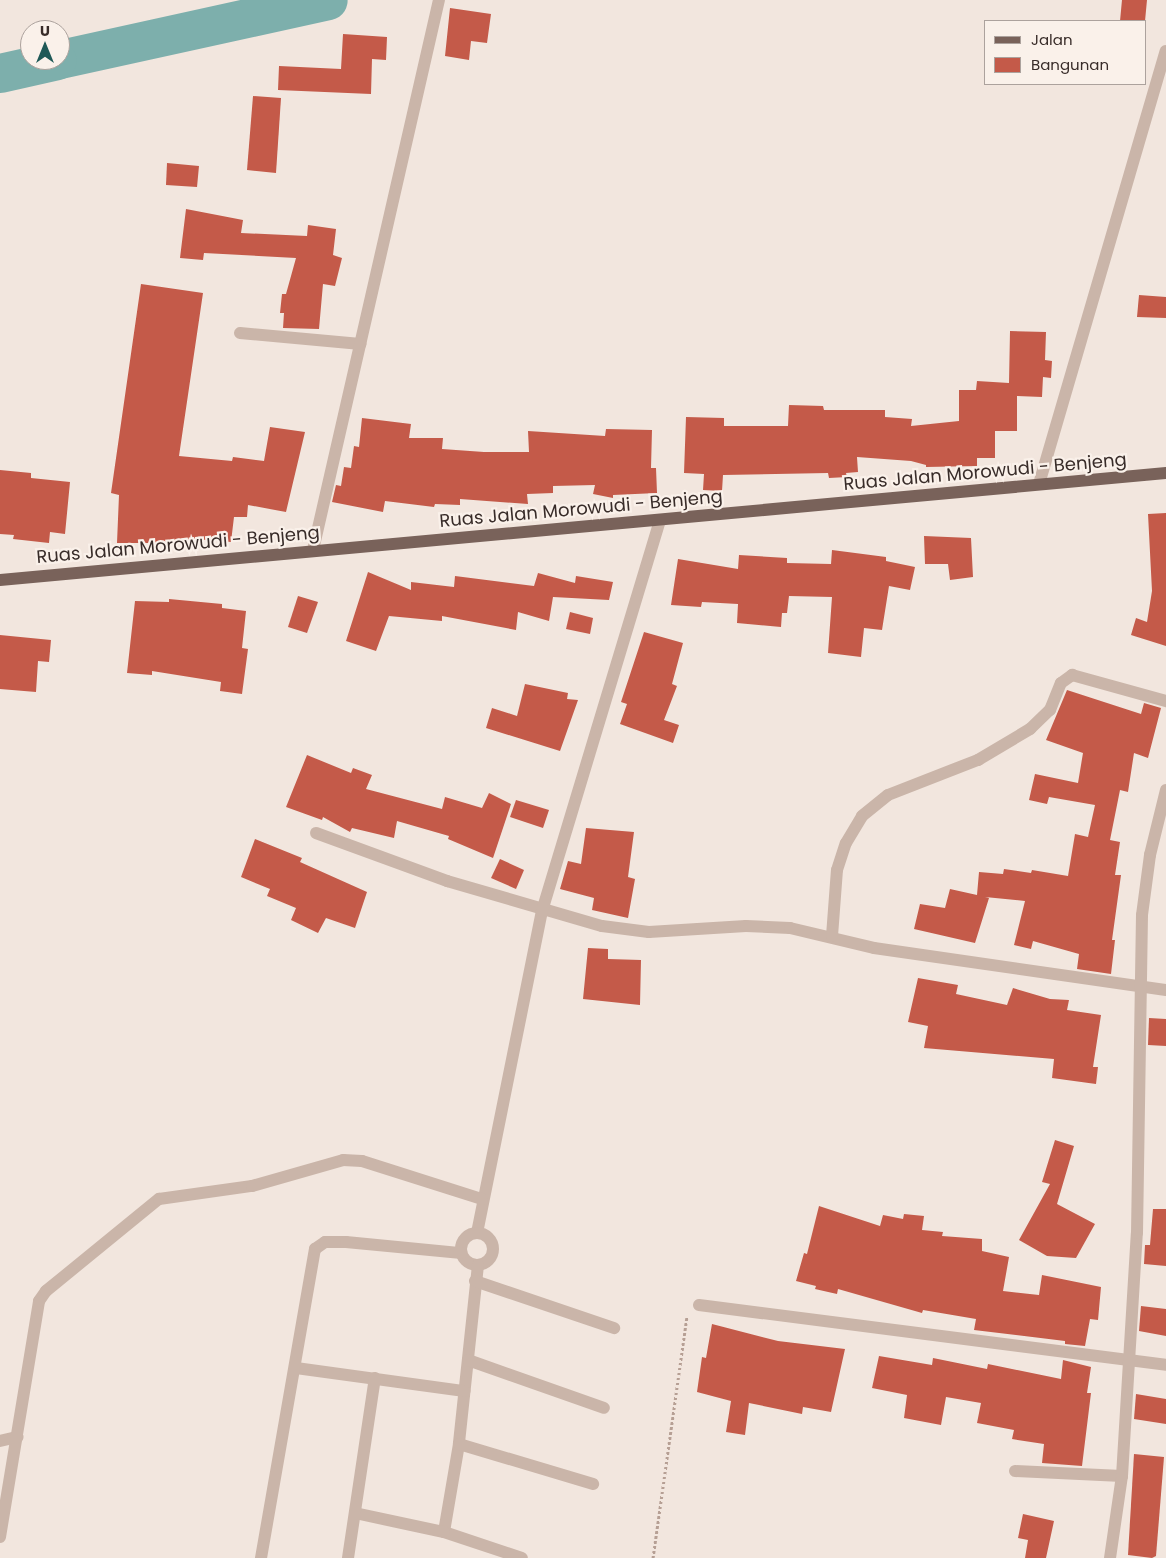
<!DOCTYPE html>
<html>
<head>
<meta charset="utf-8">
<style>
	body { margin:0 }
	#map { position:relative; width:1166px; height:1558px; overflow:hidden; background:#f2e6de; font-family:Poppins,sans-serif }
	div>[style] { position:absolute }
	.river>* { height:39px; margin:-19.5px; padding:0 19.5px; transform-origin:19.5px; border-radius:19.5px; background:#7dafac }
	.building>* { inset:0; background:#c45a49 }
	.path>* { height:3px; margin-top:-1.5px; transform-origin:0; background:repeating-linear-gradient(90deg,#b69f94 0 2.5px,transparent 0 5px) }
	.minor>* { height:12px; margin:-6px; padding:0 6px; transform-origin:6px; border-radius:6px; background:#cab5a9 }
	.minor>.ring { margin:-6px; padding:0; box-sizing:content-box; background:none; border:12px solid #cab5a9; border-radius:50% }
	.major>* { height:12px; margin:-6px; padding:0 6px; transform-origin:6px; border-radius:6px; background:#79625a }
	span { translate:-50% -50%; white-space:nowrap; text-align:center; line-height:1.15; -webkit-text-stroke:4.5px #faf1ea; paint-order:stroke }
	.street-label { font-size:18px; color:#382c29 }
	.legend { position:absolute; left:984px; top:20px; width:162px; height:65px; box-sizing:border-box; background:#faf1ea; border:1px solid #aca29d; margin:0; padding:6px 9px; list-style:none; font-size:15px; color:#382c29 }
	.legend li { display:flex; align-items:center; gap:10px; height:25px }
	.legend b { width:25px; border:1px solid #aca29d }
	.north { position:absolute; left:20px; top:20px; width:50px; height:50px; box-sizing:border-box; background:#faf1ea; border:1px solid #aca29d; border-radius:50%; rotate:0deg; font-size:14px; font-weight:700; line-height:20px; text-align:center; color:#382c29 }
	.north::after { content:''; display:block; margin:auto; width:18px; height:22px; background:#1f5957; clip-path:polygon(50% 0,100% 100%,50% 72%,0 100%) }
</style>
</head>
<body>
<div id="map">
	<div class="river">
		<i style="left:60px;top:59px;width:274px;rotate:-12.4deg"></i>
		<i style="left:0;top:73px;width:58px;rotate:-12.8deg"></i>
	</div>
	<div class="building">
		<i style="clip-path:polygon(1122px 0,1147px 0,1145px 21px,1120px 21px)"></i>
		<i style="clip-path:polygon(450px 8px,491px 14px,487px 43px,471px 41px,469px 60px,445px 56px)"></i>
		<i style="clip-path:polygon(343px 34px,387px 37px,386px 60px,372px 59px,371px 94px,278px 90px,279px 66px,341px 69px)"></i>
		<i style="clip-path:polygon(253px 96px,281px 98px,276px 173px,247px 170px)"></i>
		<i style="clip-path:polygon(167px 163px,199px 166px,197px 187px,166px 185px)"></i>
		<i style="clip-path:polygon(186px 209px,243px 220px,241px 233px,307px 236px,308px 225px,336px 229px,333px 255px,342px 258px,335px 286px,323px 284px,319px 329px,283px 328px,284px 313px,280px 313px,282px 294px,286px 294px,296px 258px,204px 253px,203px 260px,180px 258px)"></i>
		<i style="clip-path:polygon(141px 284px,203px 293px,179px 456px,232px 461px,233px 457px,264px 461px,270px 427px,305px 432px,286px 512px,248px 505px,247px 517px,234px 517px,231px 542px,193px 539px,192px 543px,117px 543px,119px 495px,111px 493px)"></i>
		<i style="clip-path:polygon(1139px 295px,1166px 297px,1166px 318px,1137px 317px)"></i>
		<i style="clip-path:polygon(1010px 331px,1046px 332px,1045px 360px,1052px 361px,1051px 378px,1043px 377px,1042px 397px,1017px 396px,1017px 431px,995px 431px,995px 458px,977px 458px,977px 466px,926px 467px,926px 465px,911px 461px,857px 457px,858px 472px,846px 473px,847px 477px,829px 478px,828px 473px,723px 475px,722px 491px,703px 490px,704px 474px,684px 473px,686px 417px,724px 418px,724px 426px,788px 426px,789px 405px,823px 406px,824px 410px,885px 410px,885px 417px,912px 419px,911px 426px,959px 421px,959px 390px,976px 390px,977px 381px,1009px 383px)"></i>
		<i style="clip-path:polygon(362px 418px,411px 424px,409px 438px,443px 438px,442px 449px,484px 452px,529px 452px,528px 431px,605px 436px,606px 429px,652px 430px,651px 468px,656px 468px,657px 493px,613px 495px,613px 498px,593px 494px,595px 485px,553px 486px,553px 493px,527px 494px,528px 504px,460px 499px,460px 505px,435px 504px,434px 507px,385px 501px,383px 512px,332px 502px,336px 485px,341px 486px,344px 467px,351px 468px,354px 446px,359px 447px)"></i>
		<i style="clip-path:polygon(0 470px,31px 473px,31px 478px,70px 482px,65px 534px,50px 532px,49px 543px,13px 539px,14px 535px,0 534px)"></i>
		<i style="clip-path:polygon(1166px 513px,1166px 646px,1131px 635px,1136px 618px,1147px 622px,1152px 591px,1148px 514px)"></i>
		<i style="clip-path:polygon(924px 536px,971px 538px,973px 577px,950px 580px,948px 564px,925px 564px)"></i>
		<i style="clip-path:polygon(832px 550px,886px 557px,886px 561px,915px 567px,910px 590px,889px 586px,882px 630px,864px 628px,861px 657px,828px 653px,832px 597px,789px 596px,787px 613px,782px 613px,781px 627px,737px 623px,738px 604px,702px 602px,701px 607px,671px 605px,678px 559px,738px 569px,739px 555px,787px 558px,787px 563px,831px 564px)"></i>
		<i style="clip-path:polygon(368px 572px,411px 590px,411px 582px,454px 587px,455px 576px,534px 586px,538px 573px,575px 583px,576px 576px,613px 582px,609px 600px,553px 597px,549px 621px,518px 612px,516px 630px,442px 616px,442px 621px,389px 616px,376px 651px,346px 641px)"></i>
		<i style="clip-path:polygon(298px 596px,318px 602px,307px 633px,288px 627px)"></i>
		<i style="clip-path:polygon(169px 599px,222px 604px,222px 608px,246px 611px,242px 648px,248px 649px,242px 694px,220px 691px,221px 682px,152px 671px,152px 675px,127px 673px,135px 601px,169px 602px)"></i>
		<i style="clip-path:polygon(570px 612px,593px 618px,590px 634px,566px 629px)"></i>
		<i style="clip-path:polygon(644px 632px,683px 643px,672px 684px,677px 686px,664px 720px,679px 725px,673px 743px,620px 724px,627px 704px,621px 702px)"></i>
		<i style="clip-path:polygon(0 635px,51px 640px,49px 662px,38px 661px,36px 692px,0 689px)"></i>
		<i style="clip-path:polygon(525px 684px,568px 693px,567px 699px,578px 700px,560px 751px,486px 728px,492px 708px,517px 716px)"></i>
		<i style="clip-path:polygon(1067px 690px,1141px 714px,1144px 703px,1161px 708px,1148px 758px,1134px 753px,1128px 792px,1120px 790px,1110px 840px,1120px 842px,1115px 875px,1121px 875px,1112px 940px,1115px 940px,1111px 974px,1077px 969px,1079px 954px,1033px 941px,1031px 949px,1014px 945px,1025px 901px,985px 897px,989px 898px,975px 943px,914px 929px,920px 904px,945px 908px,950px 889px,977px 895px,979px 872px,1003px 874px,1004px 869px,1031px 873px,1032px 870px,1068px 876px,1075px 834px,1088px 837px,1095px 805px,1049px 797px,1047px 804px,1029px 800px,1035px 774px,1078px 783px,1083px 753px,1046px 740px)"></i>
		<i style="clip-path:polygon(307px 755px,351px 773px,353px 768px,372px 775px,366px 789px,442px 809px,445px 797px,482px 808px,489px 793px,511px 804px,493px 858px,448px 839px,449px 836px,397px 821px,394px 838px,352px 828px,350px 832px,323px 817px,322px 820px,286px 807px)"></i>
		<i style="clip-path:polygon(516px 800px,549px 810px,543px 828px,510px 817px)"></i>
		<i style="clip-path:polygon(586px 828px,634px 832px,628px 877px,635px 879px,628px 918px,592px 910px,594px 898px,560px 889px,568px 861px,581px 864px)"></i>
		<i style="clip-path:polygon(255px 839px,302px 858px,300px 862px,367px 892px,355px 928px,326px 918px,318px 933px,291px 920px,296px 908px,267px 896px,270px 889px,241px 877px)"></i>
		<i style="clip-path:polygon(500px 859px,524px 870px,516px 889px,491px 878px)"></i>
		<i style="clip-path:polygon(588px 948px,608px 949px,608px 959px,641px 960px,640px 1005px,583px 999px)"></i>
		<i style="clip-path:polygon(918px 978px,958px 985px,956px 994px,1007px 1005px,1013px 988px,1050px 999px,1069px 1000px,1067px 1010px,1101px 1015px,1093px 1067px,1098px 1067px,1096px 1084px,1052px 1078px,1054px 1059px,924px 1048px,928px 1026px,908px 1022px)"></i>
		<i style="clip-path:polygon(1149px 1018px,1166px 1019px,1166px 1046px,1148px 1045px)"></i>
		<i style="clip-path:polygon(1055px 1140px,1074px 1146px,1057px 1204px,1095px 1224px,1076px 1258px,1047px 1256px,1019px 1240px,1050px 1184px,1042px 1182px)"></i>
		<i style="clip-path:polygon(819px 1206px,880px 1226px,883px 1215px,903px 1219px,904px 1214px,924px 1216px,922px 1230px,943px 1232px,942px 1236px,982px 1239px,982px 1251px,1009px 1257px,1003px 1291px,1039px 1295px,1042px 1275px,1101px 1287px,1098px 1320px,1090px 1319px,1085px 1346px,1065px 1344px,1065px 1341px,974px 1330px,976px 1319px,923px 1310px,922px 1313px,838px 1289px,837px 1294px,815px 1289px,816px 1286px,796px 1281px,804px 1253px,807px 1254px)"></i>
		<i style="clip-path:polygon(1153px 1209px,1166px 1209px,1166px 1266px,1144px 1264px,1145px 1245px,1150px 1245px)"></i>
		<i style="clip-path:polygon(1141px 1306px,1166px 1309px,1166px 1336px,1139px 1331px)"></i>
		<i style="clip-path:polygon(712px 1324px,778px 1341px,845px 1349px,831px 1412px,803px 1407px,802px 1414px,749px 1403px,745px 1435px,726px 1432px,731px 1401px,697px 1392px,702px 1357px,706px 1358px)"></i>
		<i style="clip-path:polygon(879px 1356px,932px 1365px,933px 1358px,987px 1369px,988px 1364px,1061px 1379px,1063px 1360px,1091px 1367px,1087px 1393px,1091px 1393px,1082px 1466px,1042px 1463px,1044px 1444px,1012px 1439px,1014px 1430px,977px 1423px,981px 1403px,946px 1397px,941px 1425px,904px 1418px,907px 1395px,872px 1388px)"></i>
		<i style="clip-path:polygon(1136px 1394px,1166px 1399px,1166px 1424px,1134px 1419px)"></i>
		<i style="clip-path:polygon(1134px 1454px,1164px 1457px,1156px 1556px,1152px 1558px,1128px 1555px)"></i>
		<i style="clip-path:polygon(1023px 1514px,1054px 1521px,1046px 1558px,1025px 1558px,1028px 1540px,1018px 1538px)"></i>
	</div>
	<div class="path">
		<i style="left:653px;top:1558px;width:244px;rotate:-82deg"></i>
	</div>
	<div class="minor">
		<i style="left:240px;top:333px;width:121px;rotate:5.2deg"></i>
		<i style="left:1039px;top:484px;width:451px;rotate:-73.7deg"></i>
		<i style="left:313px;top:550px;width:564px;rotate:-77.1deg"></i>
		<i style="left:316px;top:833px;width:140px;rotate:20.1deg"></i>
		<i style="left:447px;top:881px;width:161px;rotate:16.2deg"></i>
		<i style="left:602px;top:926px;width:47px;rotate:7.3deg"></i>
		<i style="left:649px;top:932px;width:97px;rotate:-3.5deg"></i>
		<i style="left:746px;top:926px;width:44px;rotate:2.6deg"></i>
		<i style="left:790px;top:928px;width:86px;rotate:13.4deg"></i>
		<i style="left:874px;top:948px;width:295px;rotate:8.2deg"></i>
		<i style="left:832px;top:936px;width:66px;rotate:-85.7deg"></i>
		<i style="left:837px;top:870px;width:28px;rotate:-72deg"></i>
		<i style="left:846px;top:843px;width:31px;rotate:-59deg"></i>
		<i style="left:862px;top:816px;width:33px;rotate:-39deg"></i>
		<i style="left:888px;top:795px;width:97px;rotate:-21.3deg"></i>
		<i style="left:978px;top:760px;width:61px;rotate:-30.8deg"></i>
		<i style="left:1030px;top:729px;width:28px;rotate:-44deg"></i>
		<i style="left:1050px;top:710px;width:29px;rotate:-68deg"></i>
		<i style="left:1061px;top:683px;width:14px;rotate:-36deg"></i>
		<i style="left:1072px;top:675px;width:98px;rotate:15.5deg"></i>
		<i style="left:477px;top:1233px;width:328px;rotate:-78.6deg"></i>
		<i style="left:542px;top:911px;width:408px;rotate:-73.2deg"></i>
		<i class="ring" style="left:461px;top:1233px;width:20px;height:20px"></i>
		<i style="left:478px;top:1265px;width:180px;rotate:96.1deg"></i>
		<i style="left:459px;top:1444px;width:89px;rotate:99.7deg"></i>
		<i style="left:444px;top:1532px;width:82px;rotate:18.4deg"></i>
		<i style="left:475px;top:1281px;width:147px;rotate:18.7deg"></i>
		<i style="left:699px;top:1305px;width:471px;rotate:7.3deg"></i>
		<i style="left:468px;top:1360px;width:144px;rotate:19.4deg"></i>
		<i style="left:296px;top:1368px;width:170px;rotate:7.8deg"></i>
		<i style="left:0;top:1441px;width:18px;rotate:-13deg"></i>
		<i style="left:459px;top:1444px;width:140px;rotate:16.6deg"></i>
		<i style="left:1015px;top:1471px;width:107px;rotate:2.7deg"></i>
		<i style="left:355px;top:1513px;width:91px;rotate:12.1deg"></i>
		<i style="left:0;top:1537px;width:239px;rotate:-80.6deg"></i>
		<i style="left:39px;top:1301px;width:12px;rotate:-55deg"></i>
		<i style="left:46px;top:1291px;width:146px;rotate:-39.2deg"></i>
		<i style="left:159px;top:1199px;width:94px;rotate:-8deg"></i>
		<i style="left:252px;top:1186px;width:95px;rotate:-15.9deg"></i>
		<i style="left:343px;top:1160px;width:19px;rotate:3deg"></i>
		<i style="left:362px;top:1161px;width:126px;rotate:17.6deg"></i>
		<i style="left:261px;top:1558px;width:314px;rotate:-80.1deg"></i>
		<i style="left:315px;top:1249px;width:12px;rotate:-35deg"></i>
		<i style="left:325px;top:1242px;width:21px"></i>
		<i style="left:346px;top:1242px;width:116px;rotate:5.5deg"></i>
		<i style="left:348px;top:1558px;width:182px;rotate:-81.5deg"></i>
		<i style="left:1110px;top:1558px;width:83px;rotate:-81.7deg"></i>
		<i style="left:1122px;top:1476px;width:243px;rotate:-86.5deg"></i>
		<i style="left:1137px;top:1233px;width:318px;rotate:-89.1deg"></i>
		<i style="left:1142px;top:915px;width:61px;rotate:-82.4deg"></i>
		<i style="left:1150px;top:855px;width:67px;rotate:-76.2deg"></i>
	</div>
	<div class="major">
		<i style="left:0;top:580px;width:1171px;rotate:-5.24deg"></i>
	</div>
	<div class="street-label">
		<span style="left:985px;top:472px;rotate:-5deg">Ruas Jalan Morowudi - Benjeng</span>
		<span style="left:581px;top:509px;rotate:-5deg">Ruas Jalan Morowudi - Benjeng</span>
		<span style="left:178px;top:545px;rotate:-5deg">Ruas Jalan Morowudi - Benjeng</span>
	</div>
	<ul class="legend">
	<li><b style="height:6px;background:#79625a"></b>Jalan</li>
	<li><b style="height:14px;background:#c45a49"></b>Bangunan</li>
	</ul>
	<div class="north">U</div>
</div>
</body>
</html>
